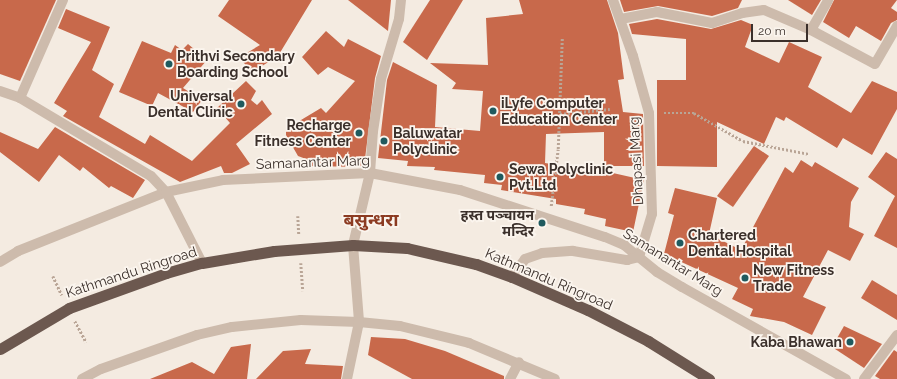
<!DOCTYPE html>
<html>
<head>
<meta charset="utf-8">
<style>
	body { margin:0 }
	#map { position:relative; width:897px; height:379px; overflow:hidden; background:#f4ebe1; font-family:Raleway,"Noto Sans Devanagari",sans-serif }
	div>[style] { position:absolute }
	.building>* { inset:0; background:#c8694b }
	.path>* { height:2.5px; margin-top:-1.25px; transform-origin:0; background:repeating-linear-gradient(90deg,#b9a596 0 2px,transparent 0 4px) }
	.service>* { height:10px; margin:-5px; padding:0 5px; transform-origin:5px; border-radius:5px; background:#cdbbac }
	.minor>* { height:10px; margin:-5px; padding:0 5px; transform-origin:5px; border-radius:5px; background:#cdbbac }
	.tertiary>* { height:10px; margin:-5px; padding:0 5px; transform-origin:5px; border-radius:5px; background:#cdbbac }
	.trunk>* { height:11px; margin:-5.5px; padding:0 5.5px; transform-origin:5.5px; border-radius:5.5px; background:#6c584f }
	.dots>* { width:11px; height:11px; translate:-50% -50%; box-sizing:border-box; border:2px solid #fbf5ee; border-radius:50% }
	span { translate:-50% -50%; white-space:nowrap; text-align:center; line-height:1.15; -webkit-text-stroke:3.5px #fbf5ee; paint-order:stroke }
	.poi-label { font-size:14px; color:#3b302b; font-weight:700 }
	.left { translate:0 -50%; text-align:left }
	.right { translate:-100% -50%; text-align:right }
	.street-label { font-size:14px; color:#3b302b }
	.district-label { font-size:18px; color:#8c3b22; font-weight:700 }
	.scale { position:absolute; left:751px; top:24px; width:57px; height:18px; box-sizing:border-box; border:2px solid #3b302b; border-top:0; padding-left:5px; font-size:12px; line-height:14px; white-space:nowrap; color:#3b302b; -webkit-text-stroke:3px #fbf5ee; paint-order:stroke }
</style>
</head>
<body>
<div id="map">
	<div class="building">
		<i style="clip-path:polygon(0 0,56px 0,20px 81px,0 74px)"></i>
		<i style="clip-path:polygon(229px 0,312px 0,278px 56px,251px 73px,240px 57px,260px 45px,218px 16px)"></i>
		<i style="clip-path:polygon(348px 0,391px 0,388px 31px)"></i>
		<i style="clip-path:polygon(430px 0,463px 0,427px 60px,403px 42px)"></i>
		<i style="clip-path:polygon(519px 0,607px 0,618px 33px,624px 79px,618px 80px,623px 112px,643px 114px,644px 166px,604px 166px,604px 132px,546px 134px,545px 163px,604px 173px,604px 171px,644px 180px,633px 232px,605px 226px,606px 219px,584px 214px,585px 209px,556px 204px,556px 199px,501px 190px,502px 185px,484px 183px,485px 175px,434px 170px,435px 167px,407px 166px,408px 161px,378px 158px,387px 80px,393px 62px,437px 85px,435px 127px,480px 131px,483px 91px,452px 89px,456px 83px,430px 63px,488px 65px,486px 18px,523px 14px)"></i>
		<i style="clip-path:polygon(620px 0,742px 0,738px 8px,712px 16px,658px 6px,624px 12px)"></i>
		<i style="clip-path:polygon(788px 0,821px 0,812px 15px)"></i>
		<i style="clip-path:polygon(834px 0,897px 0,891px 8px,897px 12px,897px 20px,891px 23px,881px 41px,856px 26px,849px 38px,823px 22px)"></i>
		<i style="clip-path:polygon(66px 9px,110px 27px,92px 70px,114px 84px,99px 117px,145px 144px,150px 135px,192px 161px,230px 123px,217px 108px,246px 81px,256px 91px,251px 100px,257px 105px,262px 100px,272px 114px,236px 144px,250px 164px,232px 173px,224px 173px,221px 166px,180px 182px,63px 116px,67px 111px,54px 103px,91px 42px,58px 28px)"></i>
		<i style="clip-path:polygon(657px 19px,711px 29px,741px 20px,753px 25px,745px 47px,779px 63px,789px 42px,822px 57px,808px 87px,851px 113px,872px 81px,897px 92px,897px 109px,872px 155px,843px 138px,837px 148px,786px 117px,784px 121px,776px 117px,764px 144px,717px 122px,717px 167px,657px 166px,657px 80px,686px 80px,686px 39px,632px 34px,629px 24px)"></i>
		<i style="clip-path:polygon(326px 31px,344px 47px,348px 39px,381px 56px,375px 78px,364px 167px,308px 166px,306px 159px,298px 156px,286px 135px,286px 129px,321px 108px,326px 113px,355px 81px,328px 67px,318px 75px,302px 57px)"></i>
		<i style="clip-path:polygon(142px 41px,171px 53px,175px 45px,182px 50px,188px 44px,207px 60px,183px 88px,202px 100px,193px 112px,158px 93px,152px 106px,119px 92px)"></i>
		<i style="clip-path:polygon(55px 127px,145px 180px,133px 198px,111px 186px,109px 188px,83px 167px,80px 171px,59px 155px,39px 182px,0 152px,0 132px,38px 149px)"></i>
		<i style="clip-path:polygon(754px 146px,769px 156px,733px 207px,717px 196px)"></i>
		<i style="clip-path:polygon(886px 152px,897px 159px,897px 248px,874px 236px,895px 196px,868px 177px)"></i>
		<i style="clip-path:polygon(801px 160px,812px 167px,815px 162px,859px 188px,851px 202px,849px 227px,864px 234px,850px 261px,828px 250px,803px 297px,826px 307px,812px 335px,784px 322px,750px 316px,753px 309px,732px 299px,738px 288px,664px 254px,674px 215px,668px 213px,675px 188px,717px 198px,709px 234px,741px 250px,785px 167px,793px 173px)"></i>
		<i style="clip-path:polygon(872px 280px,897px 295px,897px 320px,861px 298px)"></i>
		<i style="clip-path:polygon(844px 326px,882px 344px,864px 368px,832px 347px)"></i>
		<i style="clip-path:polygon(371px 337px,405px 339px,445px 351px,504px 376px,504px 379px,412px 379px,368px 355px)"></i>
		<i style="clip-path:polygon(251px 344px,247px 379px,150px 379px,192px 362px,214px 374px,231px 347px)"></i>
		<i style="clip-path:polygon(311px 349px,305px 364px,343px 366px,341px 379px,256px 379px,283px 351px)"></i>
		<i style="clip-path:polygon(894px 350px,897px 352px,897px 379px,880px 379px,875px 376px)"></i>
	</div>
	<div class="path">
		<i style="left:664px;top:113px;width:30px"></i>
		<i style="left:694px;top:113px;width:56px;rotate:29.7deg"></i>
		<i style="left:743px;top:141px;width:67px;rotate:11.1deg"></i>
		<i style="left:560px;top:114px;width:50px;rotate:-5.7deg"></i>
		<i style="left:551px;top:206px;width:57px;rotate:-83deg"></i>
		<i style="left:558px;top:149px;width:111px;rotate:-87.9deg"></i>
		<i style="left:298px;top:216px;width:18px;rotate:87deg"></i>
		<i style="left:301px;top:263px;width:28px;rotate:86deg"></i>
		<i style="left:53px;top:276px;width:21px;rotate:65deg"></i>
		<i style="left:75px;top:321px;width:24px;rotate:62deg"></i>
	</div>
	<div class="service">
		<i style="left:811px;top:30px;width:34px;rotate:-60deg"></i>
		<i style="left:82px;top:379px;width:21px;rotate:-28deg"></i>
		<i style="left:101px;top:369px;width:102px;rotate:-19.5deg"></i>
		<i style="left:197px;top:335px;width:36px;rotate:-13deg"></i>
		<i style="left:232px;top:327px;width:69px;rotate:-5.8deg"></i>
		<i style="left:301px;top:320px;width:58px;rotate:2deg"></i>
	</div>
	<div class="minor">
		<i style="left:401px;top:0;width:19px;rotate:96deg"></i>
		<i style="left:399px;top:19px;width:63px;rotate:106.7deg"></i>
		<i style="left:381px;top:79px;width:53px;rotate:98.7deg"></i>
		<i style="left:373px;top:131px;width:42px;rotate:94.1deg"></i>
		<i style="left:370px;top:173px;width:74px;rotate:103.3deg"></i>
		<i style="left:353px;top:245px;width:77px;rotate:85.5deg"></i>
		<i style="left:359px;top:322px;width:41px;rotate:5.6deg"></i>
		<i style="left:400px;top:326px;width:71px;rotate:13.8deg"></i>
		<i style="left:469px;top:343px;width:93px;rotate:22.7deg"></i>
		<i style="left:621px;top:19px;width:37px;rotate:-11deg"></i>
		<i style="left:657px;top:12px;width:56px;rotate:11.3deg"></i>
		<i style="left:712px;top:23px;width:32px;rotate:-18deg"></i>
		<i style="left:742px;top:13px;width:22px;rotate:-8deg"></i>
		<i style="left:764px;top:10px;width:51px;rotate:23.1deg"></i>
		<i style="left:811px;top:30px;width:72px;rotate:28deg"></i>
		<i style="left:875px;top:64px;width:44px;rotate:-59.9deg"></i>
		<i style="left:20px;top:98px;width:107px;rotate:-66.3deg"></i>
		<i style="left:0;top:262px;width:21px;rotate:-31deg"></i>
		<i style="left:18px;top:251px;width:159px;rotate:-21.7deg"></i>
		<i style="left:166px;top:192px;width:58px;rotate:-11.9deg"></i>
		<i style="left:223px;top:180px;width:147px;rotate:-2.7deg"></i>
		<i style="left:370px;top:173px;width:92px;rotate:10.7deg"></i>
		<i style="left:460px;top:190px;width:152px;rotate:18deg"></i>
		<i style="left:605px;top:237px;width:21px;rotate:23deg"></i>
		<i style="left:624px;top:245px;width:43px;rotate:39.3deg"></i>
		<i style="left:657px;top:272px;width:29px;rotate:31deg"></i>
		<i style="left:682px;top:287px;width:188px;rotate:29.3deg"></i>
		<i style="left:512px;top:277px;width:22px;rotate:-54deg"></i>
		<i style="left:525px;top:259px;width:18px;rotate:-19deg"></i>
		<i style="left:542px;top:253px;width:31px;rotate:-4deg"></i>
		<i style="left:573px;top:251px;width:55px;rotate:9.5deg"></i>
		<i style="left:627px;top:260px;width:12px;rotate:-14deg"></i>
		<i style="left:639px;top:257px;width:45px;rotate:-73.2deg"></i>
		<i style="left:652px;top:214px;width:101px;rotate:-91.7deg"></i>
		<i style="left:649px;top:113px;width:59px;rotate:-105.7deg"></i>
		<i style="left:633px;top:56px;width:59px;rotate:-109.7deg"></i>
		<i style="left:347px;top:379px;width:58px;rotate:-78.1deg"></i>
		<i style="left:510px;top:379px;width:19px;rotate:-62deg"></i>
		<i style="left:864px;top:379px;width:55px;rotate:-53.1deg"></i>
	</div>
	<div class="tertiary">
		<i style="left:0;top:91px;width:21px;rotate:19deg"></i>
		<i style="left:20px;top:98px;width:152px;rotate:30.8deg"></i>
		<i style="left:151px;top:176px;width:22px;rotate:47deg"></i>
		<i style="left:166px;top:192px;width:80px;rotate:63.1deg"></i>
	</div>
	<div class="trunk">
		<i style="left:0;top:349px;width:80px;rotate:-30.7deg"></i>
		<i style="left:69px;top:308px;width:103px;rotate:-19.8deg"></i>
		<i style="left:166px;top:273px;width:37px;rotate:-16deg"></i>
		<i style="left:202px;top:263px;width:73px;rotate:-9.5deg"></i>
		<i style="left:274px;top:251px;width:79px;rotate:-4.3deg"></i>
		<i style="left:353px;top:245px;width:54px;rotate:3.2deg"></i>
		<i style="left:407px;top:248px;width:71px;rotate:13.1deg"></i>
		<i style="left:476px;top:264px;width:38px;rotate:20deg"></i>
		<i style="left:512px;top:277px;width:83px;rotate:23.5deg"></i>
		<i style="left:588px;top:310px;width:68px;rotate:27.3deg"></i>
		<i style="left:648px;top:341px;width:72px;rotate:31.9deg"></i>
	</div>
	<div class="dots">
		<i style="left:169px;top:64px;background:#1f5a5e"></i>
		<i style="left:241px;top:104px;background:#1f5a5e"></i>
		<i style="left:493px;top:111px;background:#1f5a5e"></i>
		<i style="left:359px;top:133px;background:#1f5a5e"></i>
		<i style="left:384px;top:141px;background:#1f5a5e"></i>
		<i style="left:500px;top:177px;background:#1f5a5e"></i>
		<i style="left:542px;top:223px;background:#1f5a5e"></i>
		<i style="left:680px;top:243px;background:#1f5a5e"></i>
		<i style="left:745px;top:278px;background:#1f5a5e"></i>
		<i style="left:850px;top:342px;background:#1f5a5e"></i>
	</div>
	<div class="poi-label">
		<span class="left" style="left:177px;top:64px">Prithvi Secondary<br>Boarding School</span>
		<span class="right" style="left:233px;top:104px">Universal<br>Dental Clinic</span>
		<span class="left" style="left:501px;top:111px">iLyfe Computer<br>Education Center</span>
		<span class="right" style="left:351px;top:133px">Recharge<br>Fitness Center</span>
		<span class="left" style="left:393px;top:141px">Baluwatar<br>Polyclinic</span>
		<span class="left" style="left:509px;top:177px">Sewa Polyclinic<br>Pvt.Ltd</span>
		<span class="right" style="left:534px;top:223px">हस्त पञ्चायन<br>मन्दिर</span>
		<span class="left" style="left:688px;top:243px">Chartered<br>Dental Hospital</span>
		<span class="left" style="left:753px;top:278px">New Fitness<br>Trade</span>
		<span class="right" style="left:842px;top:342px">Kaba Bhawan</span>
	</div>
	<div class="street-label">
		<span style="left:636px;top:161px;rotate:-93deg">Dhapasi Marg</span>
		<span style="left:313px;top:162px;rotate:-2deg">Samanantar Marg</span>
		<span style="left:673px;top:262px;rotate:32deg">Samanantar Marg</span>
		<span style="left:131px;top:272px;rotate:-18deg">Kathmandu Ringroad</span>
		<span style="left:549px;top:279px;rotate:23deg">Kathmandu Ringroad</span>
	</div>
	<div class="district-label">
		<span style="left:371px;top:220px">बसुन्धरा</span>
	</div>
	<div class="scale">20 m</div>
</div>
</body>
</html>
